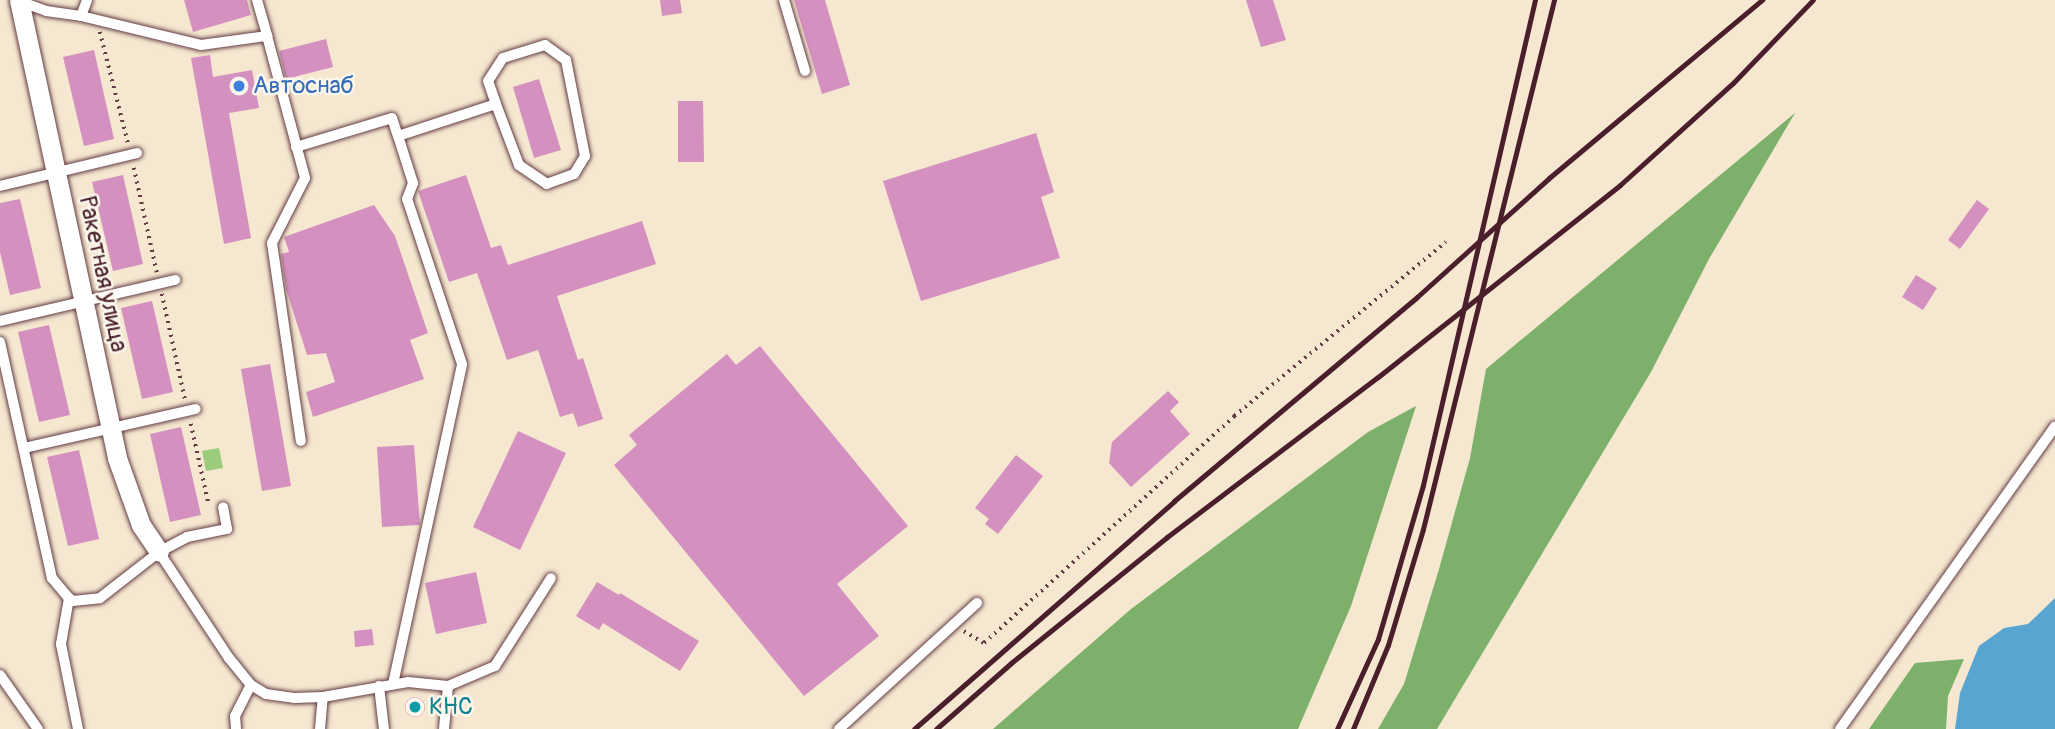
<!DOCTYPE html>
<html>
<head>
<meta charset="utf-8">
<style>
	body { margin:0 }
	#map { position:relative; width:2055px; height:729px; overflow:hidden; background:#f5e7d0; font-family:Pangolin,sans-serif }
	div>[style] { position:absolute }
	.green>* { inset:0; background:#9bcc7b }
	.forest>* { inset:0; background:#7cb06b }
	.water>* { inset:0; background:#59a5d2 }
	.building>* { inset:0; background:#d490bf }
	.round { border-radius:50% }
	.path>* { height:3.5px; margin-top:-1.75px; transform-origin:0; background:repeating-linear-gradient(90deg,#643d44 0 2px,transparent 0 7px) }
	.roads { filter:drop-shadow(0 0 2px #643d44) drop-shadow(0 0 2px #643d44) }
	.lane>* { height:10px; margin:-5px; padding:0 5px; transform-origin:5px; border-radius:5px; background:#fff }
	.street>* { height:19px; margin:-9.5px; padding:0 9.5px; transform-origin:9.5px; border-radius:9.5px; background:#fff }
	.rail>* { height:5px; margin:-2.5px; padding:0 2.5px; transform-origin:2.5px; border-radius:2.5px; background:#4a1f2b }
	.dots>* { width:19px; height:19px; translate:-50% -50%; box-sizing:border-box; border:4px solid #fbf7ec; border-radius:50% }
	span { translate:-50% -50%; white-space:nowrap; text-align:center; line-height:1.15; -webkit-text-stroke:5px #fbf7ec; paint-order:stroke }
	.shop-label { font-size:24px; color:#366cbe }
	.left { translate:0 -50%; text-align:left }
	.street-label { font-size:24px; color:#4a1f2b }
	.culture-label { font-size:24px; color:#0d838f }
</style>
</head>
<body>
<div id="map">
	<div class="green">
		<i style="clip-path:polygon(219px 448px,223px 468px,206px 471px,202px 451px)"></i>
	</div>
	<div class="forest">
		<i style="clip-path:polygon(1795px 113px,1709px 259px,1651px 372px,1437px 729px,1378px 729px,1404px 684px,1439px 569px,1470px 458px,1486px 369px)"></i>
		<i style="clip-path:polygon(1416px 406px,1351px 606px,1298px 729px,993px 729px,1131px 609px,1368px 432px)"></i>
		<i style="clip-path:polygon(1964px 659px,1948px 696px,1946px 729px,1869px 729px,1915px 663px)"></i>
	</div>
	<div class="water">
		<i style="clip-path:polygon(2055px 598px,2055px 729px,1955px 729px,1960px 693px,1979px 646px,2004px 628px,2028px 624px)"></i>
	</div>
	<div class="building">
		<i style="clip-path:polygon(184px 0,247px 0,251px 15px,193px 32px)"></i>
		<i style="clip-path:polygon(660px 0,680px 0,682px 13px,662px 16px)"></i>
		<i style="clip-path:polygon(794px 0,825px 0,850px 85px,822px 94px)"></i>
		<i style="clip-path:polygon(1246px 0,1273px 0,1286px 40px,1261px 47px)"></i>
		<i style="clip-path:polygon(326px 39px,333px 67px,286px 79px,279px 51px)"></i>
		<i style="clip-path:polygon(94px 50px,114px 139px,84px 146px,63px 57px)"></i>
		<i style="clip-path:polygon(210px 55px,213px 77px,252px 70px,259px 108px,229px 113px,251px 238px,224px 244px,191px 58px)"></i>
		<i style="clip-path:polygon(539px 79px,561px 150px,534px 158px,513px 87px)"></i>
		<i style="clip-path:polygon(678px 101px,703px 101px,704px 162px,678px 162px)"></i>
		<i style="clip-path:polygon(1036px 133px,1054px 192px,1041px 197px,1060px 258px,921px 301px,883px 181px)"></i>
		<i style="clip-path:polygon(123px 175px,143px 264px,113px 271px,92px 182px)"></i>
		<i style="clip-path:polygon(466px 175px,491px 248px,501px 245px,508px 265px,642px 221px,656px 264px,557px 296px,578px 360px,583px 358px,603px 419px,578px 427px,573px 413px,560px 417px,538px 350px,507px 360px,477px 273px,449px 282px,418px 191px)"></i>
		<i style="clip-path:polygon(20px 199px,41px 288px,10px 295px,0 252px,0 203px)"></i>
		<i style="clip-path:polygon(1977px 200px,1989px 209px,1960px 249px,1948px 240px)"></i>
		<i style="clip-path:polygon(374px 205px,395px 236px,428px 333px,410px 340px,424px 379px,313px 417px,306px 392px,335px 382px,326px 353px,307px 355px,286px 289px,281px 254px,289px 252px,284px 237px)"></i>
		<i style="clip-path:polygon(1916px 275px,1937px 288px,1923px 310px,1902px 297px)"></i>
		<i style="clip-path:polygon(152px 301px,173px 392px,142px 399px,121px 308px)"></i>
		<i style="clip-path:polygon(49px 325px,70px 415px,39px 422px,18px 332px)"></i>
		<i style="clip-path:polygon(760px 346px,908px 526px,837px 584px,879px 636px,804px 696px,614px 465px,637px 445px,629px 435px,727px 354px,736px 365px)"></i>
		<i style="clip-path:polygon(270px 364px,291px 486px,262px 491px,241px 369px)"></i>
		<i style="clip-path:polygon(1168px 391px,1179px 402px,1170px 411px,1190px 434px,1131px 487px,1109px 463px,1112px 442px)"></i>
		<i style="clip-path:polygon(181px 427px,201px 515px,170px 522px,150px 434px)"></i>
		<i style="clip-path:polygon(518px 431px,566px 453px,520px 550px,473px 527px)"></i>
		<i style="clip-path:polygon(414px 445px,420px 525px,382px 527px,377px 447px)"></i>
		<i style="clip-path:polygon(79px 450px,99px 539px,68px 546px,47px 457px)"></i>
		<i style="clip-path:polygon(1016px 455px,1043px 476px,998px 534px,985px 524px,989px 519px,975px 508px)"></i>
		<i style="clip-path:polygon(476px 572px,487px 623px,436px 634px,425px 583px)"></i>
		<i style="clip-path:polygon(597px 582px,619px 595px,620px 593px,699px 641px,680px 671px,603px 623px,599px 630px,576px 616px)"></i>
		<i style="clip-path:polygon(372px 629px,374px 645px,355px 647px,354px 631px)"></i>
		<i class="round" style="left:405px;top:697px;width:20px;height:20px"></i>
	</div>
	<div class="path">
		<i style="left:100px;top:32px;width:114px;rotate:75.8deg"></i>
		<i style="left:134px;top:168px;width:107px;rotate:77.6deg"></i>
		<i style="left:162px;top:294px;width:107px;rotate:77.6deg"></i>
		<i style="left:191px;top:424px;width:83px;rotate:77.5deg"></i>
		<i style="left:964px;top:631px;width:23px;rotate:31deg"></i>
		<i style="left:984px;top:643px;width:338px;rotate:-42.2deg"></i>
		<i style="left:1234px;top:416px;width:274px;rotate:-39.4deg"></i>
	</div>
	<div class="roads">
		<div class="lane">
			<i style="left:257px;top:0;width:37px;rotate:74deg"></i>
			<i style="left:784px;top:0;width:74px;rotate:73.5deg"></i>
			<i style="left:19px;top:1px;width:29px;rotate:20deg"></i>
			<i style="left:46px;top:11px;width:35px;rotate:8deg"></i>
			<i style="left:81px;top:16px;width:123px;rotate:13.6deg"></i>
			<i style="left:201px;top:45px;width:67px;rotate:-7.8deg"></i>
			<i style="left:267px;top:36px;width:147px;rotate:75deg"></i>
			<i style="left:305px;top:178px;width:73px;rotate:116.9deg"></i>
			<i style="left:272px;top:243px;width:200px;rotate:81.7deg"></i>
			<i style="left:81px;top:16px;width:17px;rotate:-69deg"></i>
			<i style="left:296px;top:147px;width:100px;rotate:-16.8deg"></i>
			<i style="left:392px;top:118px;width:19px;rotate:72deg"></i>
			<i style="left:398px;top:136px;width:103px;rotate:-18.1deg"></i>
			<i style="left:496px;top:104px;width:24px;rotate:-109deg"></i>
			<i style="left:488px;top:81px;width:27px;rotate:-57deg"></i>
			<i style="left:503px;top:58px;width:44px;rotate:-17.2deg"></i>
			<i style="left:545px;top:45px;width:26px;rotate:36deg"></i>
			<i style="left:566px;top:60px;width:98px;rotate:78.8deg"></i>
			<i style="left:585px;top:156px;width:21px;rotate:121deg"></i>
			<i style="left:574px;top:174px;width:29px;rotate:160deg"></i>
			<i style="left:547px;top:184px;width:34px;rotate:-146deg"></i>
			<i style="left:519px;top:165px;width:65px;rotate:-110.7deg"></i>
			<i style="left:0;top:186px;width:141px;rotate:-13.5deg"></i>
			<i style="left:0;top:321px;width:180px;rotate:-13.2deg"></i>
			<i style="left:0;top:342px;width:242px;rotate:77.6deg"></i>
			<i style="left:52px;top:578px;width:26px;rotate:50deg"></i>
			<i style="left:69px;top:598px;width:5px;rotate:37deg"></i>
			<i style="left:73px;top:601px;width:27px;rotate:-6deg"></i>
			<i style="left:100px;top:598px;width:75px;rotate:-37.9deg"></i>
			<i style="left:159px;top:552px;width:32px;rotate:-28deg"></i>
			<i style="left:187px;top:537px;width:41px;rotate:-11.3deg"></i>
			<i style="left:227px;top:529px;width:22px;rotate:-100deg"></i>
			<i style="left:24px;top:448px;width:176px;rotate:-12.8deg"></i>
			<i style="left:159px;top:552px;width:127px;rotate:56.6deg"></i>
			<i style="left:229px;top:658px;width:35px;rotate:51deg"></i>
			<i style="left:251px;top:685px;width:17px;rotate:31deg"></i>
			<i style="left:266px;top:694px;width:28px;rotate:8deg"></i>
			<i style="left:294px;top:698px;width:29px;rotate:-2deg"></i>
			<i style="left:323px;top:697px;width:86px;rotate:-10deg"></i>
			<i style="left:408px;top:682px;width:40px;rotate:5.7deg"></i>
			<i style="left:448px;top:686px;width:43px;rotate:95.3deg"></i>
			<i style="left:69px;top:598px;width:47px;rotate:99.9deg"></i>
			<i style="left:61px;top:644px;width:87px;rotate:78.7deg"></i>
			<i style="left:0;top:675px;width:66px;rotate:54.9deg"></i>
			<i style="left:393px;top:684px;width:327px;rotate:-77.8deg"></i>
			<i style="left:462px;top:364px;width:174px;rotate:-108.4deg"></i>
			<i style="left:407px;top:199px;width:17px;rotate:-69deg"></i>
			<i style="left:413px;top:183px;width:49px;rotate:-107.7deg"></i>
			<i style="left:379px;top:686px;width:43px;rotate:83.4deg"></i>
			<i style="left:448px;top:686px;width:51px;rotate:-23.1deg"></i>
			<i style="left:495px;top:666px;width:104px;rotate:-57.5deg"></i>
			<i style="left:236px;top:729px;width:13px;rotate:-94deg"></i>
			<i style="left:235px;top:716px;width:35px;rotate:-63deg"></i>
			<i style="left:320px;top:729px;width:32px;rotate:-85deg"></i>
			<i style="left:839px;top:729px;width:187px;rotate:-42.4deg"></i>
			<i style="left:1840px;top:729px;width:371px;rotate:-54.6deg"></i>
		</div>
		<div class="street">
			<i style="left:19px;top:0;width:468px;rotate:77.9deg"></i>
			<i style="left:117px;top:458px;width:71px;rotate:70.3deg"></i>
			<i style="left:141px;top:525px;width:32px;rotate:56deg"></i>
		</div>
	</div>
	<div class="rail">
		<i style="left:914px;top:729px;width:346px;rotate:-41.2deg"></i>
		<i style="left:1174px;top:501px;width:317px;rotate:-40deg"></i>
		<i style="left:1417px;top:297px;width:178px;rotate:-42deg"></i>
		<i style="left:1549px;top:178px;width:278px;rotate:-39.9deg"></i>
		<i style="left:936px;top:729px;width:100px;rotate:-41.3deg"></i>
		<i style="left:1011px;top:663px;width:201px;rotate:-38.9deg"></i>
		<i style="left:1167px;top:537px;width:265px;rotate:-37.2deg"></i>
		<i style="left:1378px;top:377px;width:309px;rotate:-38.4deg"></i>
		<i style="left:1620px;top:185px;width:152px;rotate:-42.1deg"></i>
		<i style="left:1733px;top:83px;width:115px;rotate:-46.1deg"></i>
		<i style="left:1337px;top:729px;width:99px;rotate:-65.5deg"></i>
		<i style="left:1378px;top:639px;width:160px;rotate:-73.7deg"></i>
		<i style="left:1423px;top:485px;width:498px;rotate:-77deg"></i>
		<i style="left:1353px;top:729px;width:91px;rotate:-67.4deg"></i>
		<i style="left:1388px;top:645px;width:121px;rotate:-73.2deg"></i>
		<i style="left:1423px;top:529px;width:545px;rotate:-76.09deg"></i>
	</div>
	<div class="dots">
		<i style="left:239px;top:86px;background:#3f7fe0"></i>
		<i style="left:415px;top:707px;background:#0f9aa8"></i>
	</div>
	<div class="shop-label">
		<span class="left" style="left:253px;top:86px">Автоснаб</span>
	</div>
	<div class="street-label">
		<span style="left:103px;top:274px;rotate:78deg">Ракетная улица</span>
	</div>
	<div class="culture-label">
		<span class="left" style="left:429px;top:707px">КНС</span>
	</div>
</div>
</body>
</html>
